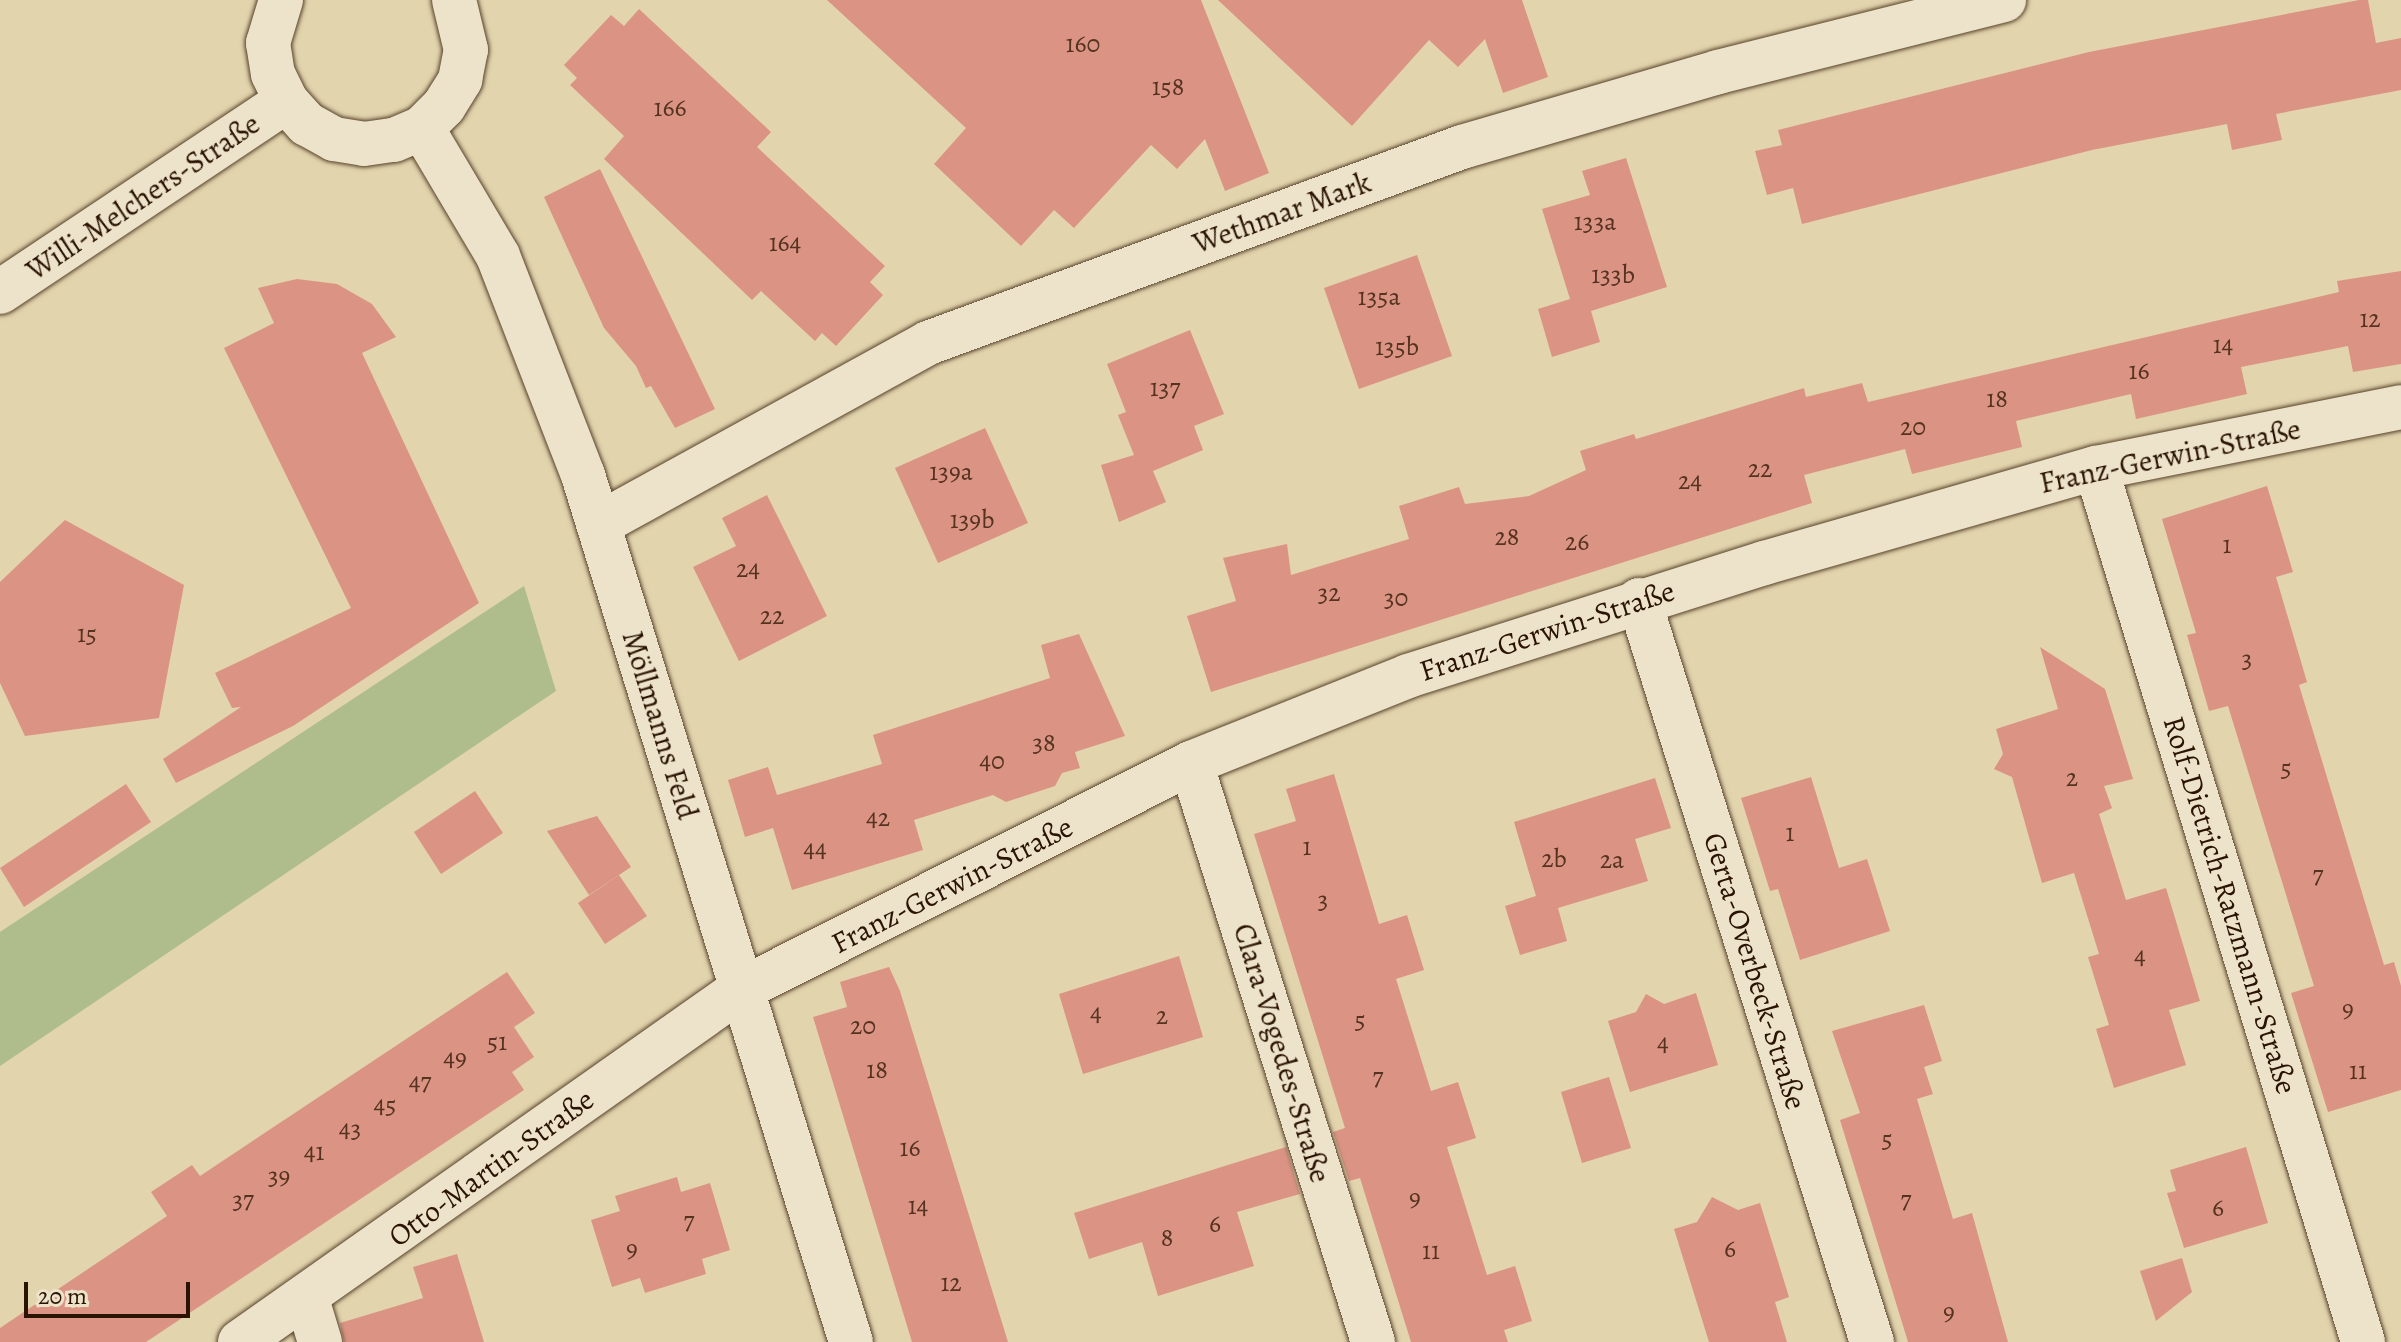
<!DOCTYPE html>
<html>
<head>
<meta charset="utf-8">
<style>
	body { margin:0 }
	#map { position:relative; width:2401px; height:1342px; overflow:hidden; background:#e2d4ad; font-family:Alegreya,serif }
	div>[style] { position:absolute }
	.green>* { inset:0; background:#afbd8d }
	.building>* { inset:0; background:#db9484 }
	.roads { filter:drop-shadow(0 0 2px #58432b) drop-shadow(0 0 2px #58432b) }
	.street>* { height:44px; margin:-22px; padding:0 22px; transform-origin:22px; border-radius:22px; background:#ece3ca }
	span { translate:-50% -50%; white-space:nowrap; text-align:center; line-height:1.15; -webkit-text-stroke:6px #ece3ca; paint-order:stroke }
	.number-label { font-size:26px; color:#563321 }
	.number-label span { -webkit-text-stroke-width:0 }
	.street-label { font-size:30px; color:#2a1300 }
	.scale { position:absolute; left:24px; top:1282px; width:166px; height:36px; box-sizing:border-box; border:4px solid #2a1300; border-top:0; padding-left:10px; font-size:24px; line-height:28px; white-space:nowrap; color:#2a1300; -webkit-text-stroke:6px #ece3ca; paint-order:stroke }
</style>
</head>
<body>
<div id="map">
	<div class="green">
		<i style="clip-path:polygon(524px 586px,556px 691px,0 1066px,0 932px)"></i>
	</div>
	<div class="building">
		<i style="clip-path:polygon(827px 0,1201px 0,1269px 173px,1225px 191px,1205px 139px,1177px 169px,1151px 145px,1074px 228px,1054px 210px,1021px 246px,934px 164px,966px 128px)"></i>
		<i style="clip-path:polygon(1218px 0,1522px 0,1548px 77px,1503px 93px,1485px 39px,1458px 67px,1429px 40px,1352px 126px)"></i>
		<i style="clip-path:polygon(2359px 0,2368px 0,2376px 43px,2401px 38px,2401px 90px,2276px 114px,2282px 140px,2232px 150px,2227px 124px,2092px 150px,1802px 224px,1793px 188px,1767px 195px,1755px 151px,1782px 145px,1778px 130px,2089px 52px)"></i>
		<i style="clip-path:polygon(639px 9px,771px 132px,757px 147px,885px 266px,870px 282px,883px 295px,836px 346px,822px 333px,815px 341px,761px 291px,752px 300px,604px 159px,624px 136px,570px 85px,577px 78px,564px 65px,611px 15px,624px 26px)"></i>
		<i style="clip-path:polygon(1626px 158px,1667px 287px,1591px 311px,1600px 342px,1552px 357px,1538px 309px,1570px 299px,1542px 209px,1590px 195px,1582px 171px)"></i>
		<i style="clip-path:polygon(600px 169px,715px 409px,675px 428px,651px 386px,646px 388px,636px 366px,604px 328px,544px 197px)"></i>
		<i style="clip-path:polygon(1417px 255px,1452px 356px,1359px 389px,1324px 288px)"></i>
		<i style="clip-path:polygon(2401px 271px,2401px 364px,2353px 372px,2348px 346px,2241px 367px,2247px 394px,2136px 419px,2131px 394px,2016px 421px,2022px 447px,1912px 474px,1905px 449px,1804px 475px,1812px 503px,1211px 692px,1187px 616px,1236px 601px,1223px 558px,1287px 544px,1291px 575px,1409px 539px,1399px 506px,1459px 487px,1465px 504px,1529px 496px,1586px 470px,1580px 451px,1634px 434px,1636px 439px,1804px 388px,1806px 397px,1862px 383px,1868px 402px,2339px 292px,2337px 281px)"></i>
		<i style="clip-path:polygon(297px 279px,337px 284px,372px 304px,396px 337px,362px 353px,479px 603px,293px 726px,176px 783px,163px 759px,241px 707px,232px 708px,215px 673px,351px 608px,224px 348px,274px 323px,258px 288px)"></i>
		<i style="clip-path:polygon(1190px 330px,1224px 414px,1194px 426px,1203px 450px,1153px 471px,1166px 502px,1119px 522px,1101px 465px,1134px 455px,1118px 415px,1126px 412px,1107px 364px)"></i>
		<i style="clip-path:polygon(985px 428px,1028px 523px,938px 563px,895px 468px)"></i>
		<i style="clip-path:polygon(2267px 486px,2293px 572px,2276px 577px,2307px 682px,2299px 685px,2384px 965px,2394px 962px,2401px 986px,2401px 1090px,2328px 1112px,2291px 993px,2314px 986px,2228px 706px,2209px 711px,2187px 635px,2196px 633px,2162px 519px)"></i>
		<i style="clip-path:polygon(767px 495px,827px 616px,739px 661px,693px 567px,736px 546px,722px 518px)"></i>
		<i style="clip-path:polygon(65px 520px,184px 585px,159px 718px,25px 736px,0 683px,0 582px)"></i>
		<i style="clip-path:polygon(1079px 634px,1125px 736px,1075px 752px,1080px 768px,1062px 773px,1055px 786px,1006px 802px,993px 795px,914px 820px,923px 850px,792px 890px,773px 828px,745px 837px,728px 780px,768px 767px,777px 795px,882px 764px,873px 735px,1050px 678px,1041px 645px)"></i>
		<i style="clip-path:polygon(2040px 647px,2105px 689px,2133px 779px,2104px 786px,2112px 808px,2099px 814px,2126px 900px,2166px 888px,2200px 1001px,2169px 1010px,2186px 1065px,2114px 1088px,2096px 1029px,2109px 1025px,2088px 957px,2099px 954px,2074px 873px,2042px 883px,2012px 777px,1994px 769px,2003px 754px,1996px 729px,2058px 709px)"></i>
		<i style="clip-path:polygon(1334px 774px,1379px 924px,1407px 915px,1424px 970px,1396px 979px,1431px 1091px,1458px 1082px,1476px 1138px,1447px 1147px,1487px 1275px,1515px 1266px,1532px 1321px,1504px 1330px,1508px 1342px,1411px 1342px,1360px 1178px,1349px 1181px,1333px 1132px,1345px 1128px,1254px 834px,1296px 821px,1286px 789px)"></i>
		<i style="clip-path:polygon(1811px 777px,1839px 868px,1867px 859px,1890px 931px,1800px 960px,1778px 889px,1770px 891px,1741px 798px)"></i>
		<i style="clip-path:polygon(1655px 778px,1671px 828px,1635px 839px,1648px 881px,1558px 908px,1567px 941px,1520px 955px,1505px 906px,1536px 896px,1514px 822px)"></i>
		<i style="clip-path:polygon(126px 784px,151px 822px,24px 907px,0 868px)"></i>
		<i style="clip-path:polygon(475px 791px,503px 833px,441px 874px,414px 832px)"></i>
		<i style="clip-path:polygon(597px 816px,631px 867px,589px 895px,547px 831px)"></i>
		<i style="clip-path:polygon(619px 875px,647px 916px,605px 944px,578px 903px)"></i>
		<i style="clip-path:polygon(1179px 956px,1203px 1037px,1083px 1074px,1059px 994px)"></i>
		<i style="clip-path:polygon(889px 967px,900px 991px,1008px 1342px,912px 1342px,813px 1017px,847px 1007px,840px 982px)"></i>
		<i style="clip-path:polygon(507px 972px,535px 1013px,514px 1027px,534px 1057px,512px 1072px,524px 1090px,146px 1342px,0 1342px,0 1328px,167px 1216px,151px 1192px,192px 1165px,200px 1176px)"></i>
		<i style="clip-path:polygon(1696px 993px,1718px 1065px,1630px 1092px,1608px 1021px,1636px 1012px,1646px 994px,1664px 1004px)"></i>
		<i style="clip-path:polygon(1924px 1005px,1942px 1061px,1924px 1067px,1933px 1094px,1917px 1099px,1953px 1219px,1972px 1213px,2008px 1342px,1908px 1342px,1840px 1120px,1860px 1113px,1832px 1031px)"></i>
		<i style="clip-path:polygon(1609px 1077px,1631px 1148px,1582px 1163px,1561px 1092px)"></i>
		<i style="clip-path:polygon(1286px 1147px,1300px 1194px,1237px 1212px,1254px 1266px,1158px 1296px,1142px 1242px,1089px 1259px,1074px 1213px)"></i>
		<i style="clip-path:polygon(2246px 1147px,2268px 1223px,2184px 1248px,2167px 1193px,2176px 1191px,2170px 1170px)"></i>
		<i style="clip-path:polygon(677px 1177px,681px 1192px,710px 1183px,730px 1250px,702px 1259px,706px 1274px,645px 1293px,640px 1278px,612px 1287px,591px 1220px,620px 1211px,615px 1196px)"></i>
		<i style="clip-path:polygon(1712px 1197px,1738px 1210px,1760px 1203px,1789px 1297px,1775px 1302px,1787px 1342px,1709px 1342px,1674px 1229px,1697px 1222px)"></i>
		<i style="clip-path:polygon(457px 1254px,484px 1342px,344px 1342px,340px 1323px,423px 1298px,413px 1267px)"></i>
		<i style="clip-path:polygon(2182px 1258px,2192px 1292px,2156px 1321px,2140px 1271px)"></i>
	</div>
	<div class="roads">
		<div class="street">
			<i style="left:281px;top:0;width:45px;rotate:106.8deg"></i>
			<i style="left:268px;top:43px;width:31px;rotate:81deg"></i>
			<i style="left:273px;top:74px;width:30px;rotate:64deg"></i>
			<i style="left:286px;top:101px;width:31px;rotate:48deg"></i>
			<i style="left:307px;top:124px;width:31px;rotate:29deg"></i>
			<i style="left:334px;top:139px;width:30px;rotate:9deg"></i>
			<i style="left:364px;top:144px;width:30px;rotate:-8deg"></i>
			<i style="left:394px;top:140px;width:30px;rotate:-23deg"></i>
			<i style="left:422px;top:128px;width:31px;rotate:-45deg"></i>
			<i style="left:444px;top:106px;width:31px;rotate:-58deg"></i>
			<i style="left:460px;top:80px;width:31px;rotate:-79deg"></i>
			<i style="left:466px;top:50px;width:51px;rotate:-103.5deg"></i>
			<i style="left:422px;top:128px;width:149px;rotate:59.3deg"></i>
			<i style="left:498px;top:256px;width:235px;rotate:68.8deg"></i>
			<i style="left:583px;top:475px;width:907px;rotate:72.82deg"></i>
			<i style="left:0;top:292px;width:344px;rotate:-33.7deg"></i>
			<i style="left:2096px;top:468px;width:914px;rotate:73.01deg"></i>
			<i style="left:599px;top:524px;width:376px;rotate:-28.8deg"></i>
			<i style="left:928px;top:343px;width:569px;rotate:-20.16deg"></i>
			<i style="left:1462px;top:147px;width:267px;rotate:-16.3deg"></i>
			<i style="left:1718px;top:72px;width:295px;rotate:-14.1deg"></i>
			<i style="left:1639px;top:600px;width:778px;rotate:72.57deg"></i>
			<i style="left:1191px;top:763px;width:607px;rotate:72.55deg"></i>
			<i style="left:307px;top:1299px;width:45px;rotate:73.2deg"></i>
			<i style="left:240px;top:1342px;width:611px;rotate:-35.15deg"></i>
			<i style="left:740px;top:990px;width:505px;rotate:-26.72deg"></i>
			<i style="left:1191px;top:763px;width:234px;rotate:-21.8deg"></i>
			<i style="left:1408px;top:676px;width:374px;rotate:-17.6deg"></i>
			<i style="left:1764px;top:563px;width:345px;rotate:-16deg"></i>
			<i style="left:2096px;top:468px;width:311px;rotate:-11.3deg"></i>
		</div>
	</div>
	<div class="number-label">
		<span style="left:1083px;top:44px">160</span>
		<span style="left:1168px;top:87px">158</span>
		<span style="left:670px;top:108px">166</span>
		<span style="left:1595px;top:222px">133a</span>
		<span style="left:785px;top:243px">164</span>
		<span style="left:1613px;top:275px">133b</span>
		<span style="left:1379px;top:297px">135a</span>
		<span style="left:2370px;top:319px">12</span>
		<span style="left:2223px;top:345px">14</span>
		<span style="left:1397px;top:347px">135b</span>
		<span style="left:2139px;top:371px">16</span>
		<span style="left:1165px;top:388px">137</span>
		<span style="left:1997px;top:399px">18</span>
		<span style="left:1913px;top:427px">20</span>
		<span style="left:1760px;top:469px">22</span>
		<span style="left:951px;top:472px">139a</span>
		<span style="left:1690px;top:481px">24</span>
		<span style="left:972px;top:520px">139b</span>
		<span style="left:1507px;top:537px">28</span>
		<span style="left:1577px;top:542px">26</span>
		<span style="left:2227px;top:545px">1</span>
		<span style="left:748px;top:569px">24</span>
		<span style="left:1329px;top:593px">32</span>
		<span style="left:1396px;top:598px">30</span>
		<span style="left:772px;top:616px">22</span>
		<span style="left:87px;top:634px">15</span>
		<span style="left:2247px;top:659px">3</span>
		<span style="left:1044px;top:743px">38</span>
		<span style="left:992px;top:761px">40</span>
		<span style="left:2286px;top:768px">5</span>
		<span style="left:2072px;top:778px">2</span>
		<span style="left:878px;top:818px">42</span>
		<span style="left:1790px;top:833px">1</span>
		<span style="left:1307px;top:847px">1</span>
		<span style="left:815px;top:849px">44</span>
		<span style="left:1554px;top:859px">2b</span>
		<span style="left:1612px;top:860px">2a</span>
		<span style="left:2318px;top:875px">7</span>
		<span style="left:1323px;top:900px">3</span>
		<span style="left:2140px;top:956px">4</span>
		<span style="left:2348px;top:1009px">9</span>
		<span style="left:1096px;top:1013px">4</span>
		<span style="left:1162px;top:1016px">2</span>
		<span style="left:1360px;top:1020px">5</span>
		<span style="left:863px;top:1026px">20</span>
		<span style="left:497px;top:1042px">51</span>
		<span style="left:1663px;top:1043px">4</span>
		<span style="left:455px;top:1058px">49</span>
		<span style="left:877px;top:1070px">18</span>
		<span style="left:2358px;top:1071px">11</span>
		<span style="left:1378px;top:1077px">7</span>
		<span style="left:420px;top:1082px">47</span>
		<span style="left:385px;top:1105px">45</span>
		<span style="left:350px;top:1129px">43</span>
		<span style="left:1887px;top:1139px">5</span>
		<span style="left:910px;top:1148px">16</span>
		<span style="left:314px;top:1152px">41</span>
		<span style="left:279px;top:1176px">39</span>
		<span style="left:1415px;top:1198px">9</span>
		<span style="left:243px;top:1200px">37</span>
		<span style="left:1906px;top:1200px">7</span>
		<span style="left:918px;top:1206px">14</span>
		<span style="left:2218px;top:1208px">6</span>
		<span style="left:689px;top:1221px">7</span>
		<span style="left:1215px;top:1224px">6</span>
		<span style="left:1167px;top:1238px">8</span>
		<span style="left:632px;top:1249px">9</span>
		<span style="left:1730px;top:1249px">6</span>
		<span style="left:1431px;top:1251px">11</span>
		<span style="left:951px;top:1283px">12</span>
		<span style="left:1949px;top:1312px">9</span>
	</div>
	<div class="street-label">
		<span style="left:143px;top:197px;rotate:-34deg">Willi-Melchers-Straße</span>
		<span style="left:1282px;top:213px;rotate:-20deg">Wethmar Mark</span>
		<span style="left:2170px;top:456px;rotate:-12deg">Franz-Gerwin-Straße</span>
		<span style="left:1547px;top:631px;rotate:-18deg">Franz-Gerwin-Straße</span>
		<span style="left:660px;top:725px;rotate:73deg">Möllmanns Feld</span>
		<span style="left:952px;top:885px;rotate:-27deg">Franz-Gerwin-Straße</span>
		<span style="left:2230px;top:905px;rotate:73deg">Rolf-Dietrich-Ratzmann-Straße</span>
		<span style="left:1755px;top:971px;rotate:73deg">Gerta-Overbeck-Straße</span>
		<span style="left:1282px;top:1053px;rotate:73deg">Clara-Vogedes-Straße</span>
		<span style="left:491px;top:1168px;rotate:-36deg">Otto-Martin-Straße</span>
	</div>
	<div class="scale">20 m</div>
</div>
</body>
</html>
